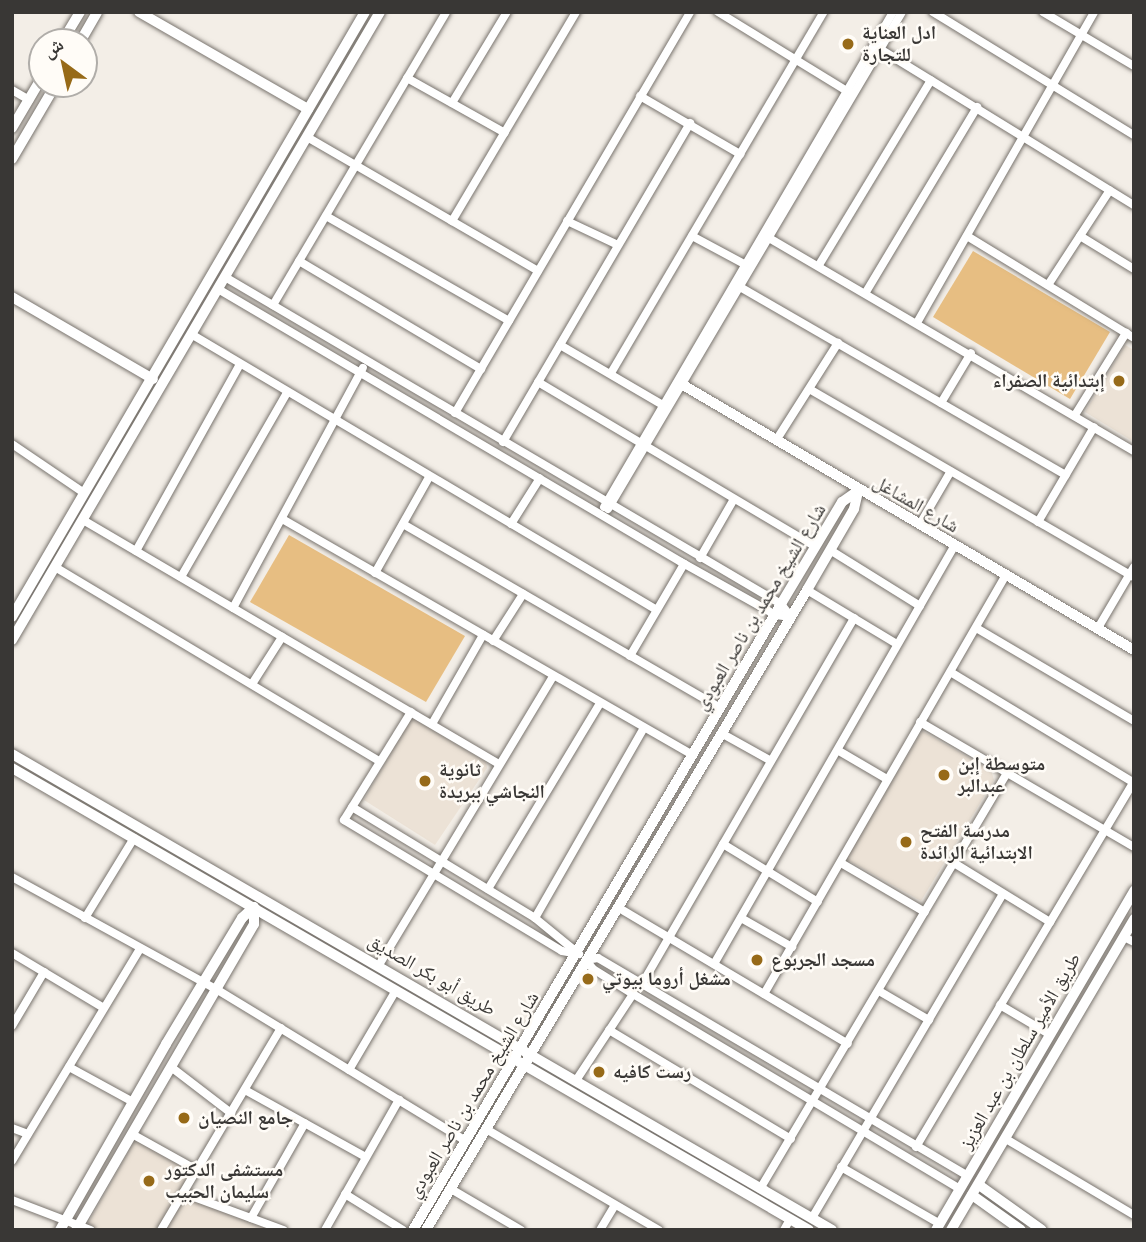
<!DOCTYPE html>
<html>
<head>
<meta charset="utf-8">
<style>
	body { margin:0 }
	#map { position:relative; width:1146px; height:1242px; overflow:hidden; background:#f3eee7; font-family:"IBM Plex Sans","Noto Naskh Arabic",sans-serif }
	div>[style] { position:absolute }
	.built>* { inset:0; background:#ece2d6 }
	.green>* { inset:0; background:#e7be82 }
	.roads { filter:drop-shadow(0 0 2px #79746e) drop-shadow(0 0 2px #79746e) }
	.street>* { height:8px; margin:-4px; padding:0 4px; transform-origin:4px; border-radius:4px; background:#fff }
	.secondary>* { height:10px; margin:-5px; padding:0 5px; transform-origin:5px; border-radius:5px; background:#fff }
	.dots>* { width:19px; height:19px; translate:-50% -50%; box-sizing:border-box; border:4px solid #fffcf7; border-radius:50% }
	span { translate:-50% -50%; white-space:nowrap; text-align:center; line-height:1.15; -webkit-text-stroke:5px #fffcf7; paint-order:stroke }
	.poi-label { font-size:19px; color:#393735; font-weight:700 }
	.left { translate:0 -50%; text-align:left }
	.right { translate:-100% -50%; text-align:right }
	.street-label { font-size:19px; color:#393735 }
	.frame { position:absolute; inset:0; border:14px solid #393735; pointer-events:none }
	.north { position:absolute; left:28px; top:28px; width:70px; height:70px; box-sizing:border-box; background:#fffcf7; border:2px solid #b0ada9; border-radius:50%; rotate:327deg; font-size:19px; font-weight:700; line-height:28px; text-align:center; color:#393735 }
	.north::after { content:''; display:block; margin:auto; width:24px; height:32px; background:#976a18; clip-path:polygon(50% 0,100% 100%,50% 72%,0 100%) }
</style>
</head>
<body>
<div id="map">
	<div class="built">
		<i style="clip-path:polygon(1125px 345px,1134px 350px,1134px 442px,1085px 412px)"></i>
		<i style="clip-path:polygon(414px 719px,486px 762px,487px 768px,435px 845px,364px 800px,409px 720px)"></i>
		<i style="clip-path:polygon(922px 731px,991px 770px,994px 780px,921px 901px,846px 859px)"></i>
		<i style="clip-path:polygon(136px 1138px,192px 1171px,180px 1190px,269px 1230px,100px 1230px,87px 1225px)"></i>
	</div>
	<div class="green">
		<i style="clip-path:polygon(973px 251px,1110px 332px,1070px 399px,933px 317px)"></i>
		<i style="clip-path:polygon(289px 535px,465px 636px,426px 702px,250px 602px)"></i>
	</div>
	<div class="roads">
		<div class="street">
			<i style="left:718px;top:12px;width:155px;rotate:31.5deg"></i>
			<i style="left:933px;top:12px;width:236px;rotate:31.5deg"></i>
			<i style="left:1043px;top:12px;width:106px;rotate:30.7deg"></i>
			<i style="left:880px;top:49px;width:298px;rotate:31.6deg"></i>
			<i style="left:407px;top:78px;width:112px;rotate:29.3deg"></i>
			<i style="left:12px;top:90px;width:20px;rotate:30deg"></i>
			<i style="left:640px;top:96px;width:116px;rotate:30.1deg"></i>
			<i style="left:452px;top:103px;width:106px;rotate:-58.9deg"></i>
			<i style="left:307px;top:137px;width:267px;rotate:30.1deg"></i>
			<i style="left:326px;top:216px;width:211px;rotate:29.8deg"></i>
			<i style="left:452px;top:221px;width:243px;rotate:-59.3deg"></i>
			<i style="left:567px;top:221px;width:56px;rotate:25.2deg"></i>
			<i style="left:692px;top:236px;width:64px;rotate:28.2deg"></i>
			<i style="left:967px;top:236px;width:196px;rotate:31.4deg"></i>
			<i style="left:1080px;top:236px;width:63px;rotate:31.4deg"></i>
			<i style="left:769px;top:238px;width:423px;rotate:30.3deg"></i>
			<i style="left:299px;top:261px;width:212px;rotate:30.7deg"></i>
			<i style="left:819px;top:265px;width:216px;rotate:-58.8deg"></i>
			<i style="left:225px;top:277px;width:645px;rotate:30.46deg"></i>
			<i style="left:781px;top:604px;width:16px;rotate:52deg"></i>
			<i style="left:1048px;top:285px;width:113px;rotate:-56.9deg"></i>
			<i style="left:740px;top:287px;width:376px;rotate:30deg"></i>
			<i style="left:218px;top:289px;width:537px;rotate:30.52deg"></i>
			<i style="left:681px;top:562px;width:109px;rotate:29.2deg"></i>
			<i style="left:776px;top:615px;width:15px;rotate:8deg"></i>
			<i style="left:866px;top:292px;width:216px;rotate:-59deg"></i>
			<i style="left:273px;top:305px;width:340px;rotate:-59.4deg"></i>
			<i style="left:918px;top:321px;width:356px;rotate:-60.3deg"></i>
			<i style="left:191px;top:334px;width:539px;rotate:30.65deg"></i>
			<i style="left:560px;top:345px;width:123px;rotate:30.3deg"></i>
			<i style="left:611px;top:373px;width:419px;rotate:-59.5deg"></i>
			<i style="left:538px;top:382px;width:323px;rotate:30.7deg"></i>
			<i style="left:811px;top:390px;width:373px;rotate:30.1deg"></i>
			<i style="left:941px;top:403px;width:58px;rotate:-59deg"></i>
			<i style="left:455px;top:413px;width:465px;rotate:-59.6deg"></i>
			<i style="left:1075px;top:415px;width:97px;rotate:-58.1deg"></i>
			<i style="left:777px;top:439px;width:114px;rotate:-57.6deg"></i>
			<i style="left:503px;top:442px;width:370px;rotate:-59.6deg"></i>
			<i style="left:12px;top:444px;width:87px;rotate:34.2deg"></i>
			<i style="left:604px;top:507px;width:573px;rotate:-59.72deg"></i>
			<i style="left:608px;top:509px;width:577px;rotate:-59.39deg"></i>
			<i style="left:83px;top:520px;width:481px;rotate:30.4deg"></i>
			<i style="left:284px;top:520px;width:471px;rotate:29.9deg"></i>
			<i style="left:1038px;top:522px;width:110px;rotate:-59.5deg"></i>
			<i style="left:403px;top:524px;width:367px;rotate:30.1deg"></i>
			<i style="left:511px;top:524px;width:54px;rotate:-57.8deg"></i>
			<i style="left:920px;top:524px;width:61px;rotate:-59.7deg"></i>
			<i style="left:830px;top:550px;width:106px;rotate:31.9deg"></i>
			<i style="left:136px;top:551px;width:214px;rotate:-60.9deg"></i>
			<i style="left:700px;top:558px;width:68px;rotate:-60deg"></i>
			<i style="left:55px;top:567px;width:376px;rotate:30.9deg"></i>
			<i style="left:375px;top:573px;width:110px;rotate:-60.6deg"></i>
			<i style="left:181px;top:577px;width:212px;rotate:-60.1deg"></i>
			<i style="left:807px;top:590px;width:105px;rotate:31deg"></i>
			<i style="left:233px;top:608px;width:273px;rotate:-61.6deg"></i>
			<i style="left:1098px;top:628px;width:71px;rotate:-59.5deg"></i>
			<i style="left:978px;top:629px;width:181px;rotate:30.5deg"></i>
			<i style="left:493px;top:641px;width:56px;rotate:-57.4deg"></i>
			<i style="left:630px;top:656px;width:107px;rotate:-59.6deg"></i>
			<i style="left:952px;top:673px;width:211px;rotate:31.1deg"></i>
			<i style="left:252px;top:684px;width:56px;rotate:-57.4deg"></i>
			<i style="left:411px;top:712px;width:127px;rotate:121.8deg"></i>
			<i style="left:344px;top:820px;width:254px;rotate:31deg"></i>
			<i style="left:562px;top:951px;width:17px;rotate:10deg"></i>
			<i style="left:920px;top:722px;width:248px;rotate:30.3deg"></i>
			<i style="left:432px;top:724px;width:103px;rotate:-60.2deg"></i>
			<i style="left:721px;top:733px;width:57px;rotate:29.2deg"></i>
			<i style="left:839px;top:751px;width:53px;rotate:30.4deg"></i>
			<i style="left:352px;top:807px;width:214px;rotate:31.2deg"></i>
			<i style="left:535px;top:918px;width:57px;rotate:39.3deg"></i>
			<i style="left:723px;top:844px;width:111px;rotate:31.4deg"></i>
			<i style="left:841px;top:863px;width:97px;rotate:30.3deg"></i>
			<i style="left:954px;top:863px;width:113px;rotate:31.6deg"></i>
			<i style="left:12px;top:877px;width:233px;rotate:28.8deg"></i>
			<i style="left:216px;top:989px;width:293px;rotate:31.3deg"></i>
			<i style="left:488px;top:889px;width:217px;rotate:-58.9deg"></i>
			<i style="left:619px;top:908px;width:266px;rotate:30.7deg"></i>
			<i style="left:85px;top:918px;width:94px;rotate:-58.5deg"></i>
			<i style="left:535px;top:918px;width:219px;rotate:-60.2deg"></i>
			<i style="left:741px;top:918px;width:59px;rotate:29.6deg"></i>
			<i style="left:1124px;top:937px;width:11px;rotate:27deg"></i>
			<i style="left:12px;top:953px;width:107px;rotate:30.9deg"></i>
			<i style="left:714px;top:964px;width:481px;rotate:-60.1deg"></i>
			<i style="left:379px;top:965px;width:337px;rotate:-58.9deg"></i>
			<i style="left:642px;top:984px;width:423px;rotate:-59.9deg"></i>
			<i style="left:879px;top:991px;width:58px;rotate:30.1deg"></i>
			<i style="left:764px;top:994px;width:484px;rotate:-60deg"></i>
			<i style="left:1000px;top:1005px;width:57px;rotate:30.6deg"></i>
			<i style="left:12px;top:1026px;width:63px;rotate:-59.3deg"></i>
			<i style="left:609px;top:1030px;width:212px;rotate:30.9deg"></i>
			<i style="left:69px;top:1067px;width:73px;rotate:28.7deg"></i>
			<i style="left:171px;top:1067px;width:76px;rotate:37.5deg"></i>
			<i style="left:349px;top:1070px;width:91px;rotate:-59.5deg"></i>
			<i style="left:577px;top:1079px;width:102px;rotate:-56.6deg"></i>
			<i style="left:245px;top:1090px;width:138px;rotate:29deg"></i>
			<i style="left:12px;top:1128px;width:17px;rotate:21deg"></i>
			<i style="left:486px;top:1129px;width:200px;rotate:30.3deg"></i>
			<i style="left:132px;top:1134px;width:74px;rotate:29deg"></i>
			<i style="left:1006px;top:1139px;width:149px;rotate:30.7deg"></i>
			<i style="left:916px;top:1147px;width:426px;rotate:-59.2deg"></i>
			<i style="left:12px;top:1161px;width:248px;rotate:-58.9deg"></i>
			<i style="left:841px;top:1167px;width:114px;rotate:29.9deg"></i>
			<i style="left:451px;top:1189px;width:81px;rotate:30.4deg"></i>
			<i style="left:760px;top:1189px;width:482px;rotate:-59.3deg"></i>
			<i style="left:960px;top:1189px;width:381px;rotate:-149.2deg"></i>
			<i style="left:633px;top:994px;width:47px;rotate:-148deg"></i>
			<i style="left:593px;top:969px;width:11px;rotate:-128deg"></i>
			<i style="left:586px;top:960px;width:12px;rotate:-9deg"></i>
			<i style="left:598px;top:958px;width:429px;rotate:30.5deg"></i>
			<i style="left:183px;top:1193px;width:107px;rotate:20.3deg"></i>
			<i style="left:345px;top:1194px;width:68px;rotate:31.8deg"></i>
			<i style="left:12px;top:1200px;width:84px;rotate:21deg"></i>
			<i style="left:251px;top:1218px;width:109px;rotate:-60.4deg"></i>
			<i style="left:812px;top:1218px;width:376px;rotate:-59.5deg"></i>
			<i style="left:161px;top:1230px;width:235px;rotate:-59.3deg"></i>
			<i style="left:325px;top:1230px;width:150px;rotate:-60.4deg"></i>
			<i style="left:600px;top:1230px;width:29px;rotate:-59deg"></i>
			<i style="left:784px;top:1230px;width:13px;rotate:-61deg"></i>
		</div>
		<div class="secondary">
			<i style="left:139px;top:12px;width:195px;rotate:29.9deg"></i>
			<i style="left:62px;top:42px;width:35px;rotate:-59deg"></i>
			<i style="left:80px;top:42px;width:34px;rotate:-60deg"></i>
			<i style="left:12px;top:128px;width:59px;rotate:-59.5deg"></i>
			<i style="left:12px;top:159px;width:87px;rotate:-59.6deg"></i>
			<i style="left:12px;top:297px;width:163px;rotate:30.2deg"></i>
			<i style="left:683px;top:385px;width:523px;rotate:30.44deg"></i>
			<i style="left:12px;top:617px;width:700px;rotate:-59.74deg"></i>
			<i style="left:12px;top:640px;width:728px;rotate:-59.63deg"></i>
			<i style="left:12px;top:754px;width:948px;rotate:30.13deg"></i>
			<i style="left:12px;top:768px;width:921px;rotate:30.1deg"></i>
			<i style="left:979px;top:1185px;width:77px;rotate:35.5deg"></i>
			<i style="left:972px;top:1195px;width:60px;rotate:35.5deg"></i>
			<i style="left:60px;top:1230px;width:214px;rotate:-60.3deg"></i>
			<i style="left:166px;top:1044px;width:147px;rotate:-58.9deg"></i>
			<i style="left:242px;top:918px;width:16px;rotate:-43deg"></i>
			<i style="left:76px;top:1230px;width:354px;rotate:-59.8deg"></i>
			<i style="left:254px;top:924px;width:17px;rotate:-90deg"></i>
			<i style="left:413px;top:1230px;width:726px;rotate:-59.55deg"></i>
			<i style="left:781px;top:604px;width:119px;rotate:-59.1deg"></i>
			<i style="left:842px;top:502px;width:19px;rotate:-35deg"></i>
			<i style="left:426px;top:1230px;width:745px;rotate:-59.23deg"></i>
			<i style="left:807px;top:590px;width:94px;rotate:-59.9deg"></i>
			<i style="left:854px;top:509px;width:18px;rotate:-77deg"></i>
			<i style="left:936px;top:1230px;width:393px;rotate:-59.7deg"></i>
			<i style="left:951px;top:1230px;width:361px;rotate:-59.5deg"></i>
		</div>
	</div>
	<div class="dots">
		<i style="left:848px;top:44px;background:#976a18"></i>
		<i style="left:1119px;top:381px;background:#976a18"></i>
		<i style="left:944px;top:775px;background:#976a18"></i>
		<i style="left:425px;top:781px;background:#976a18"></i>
		<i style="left:906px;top:842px;background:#976a18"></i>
		<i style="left:757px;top:960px;background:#976a18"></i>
		<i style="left:588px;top:979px;background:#976a18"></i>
		<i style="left:599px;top:1072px;background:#976a18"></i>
		<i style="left:184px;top:1118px;background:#976a18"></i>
		<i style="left:149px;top:1181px;background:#976a18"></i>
	</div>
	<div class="poi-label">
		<span class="left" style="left:862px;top:44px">ادل العناية<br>للتجارة</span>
		<span class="right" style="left:1105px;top:381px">إبتدائية الصفراء</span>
		<span class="left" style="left:958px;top:775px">متوسطة إبن<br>عبدالبر</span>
		<span class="left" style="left:439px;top:781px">ثانوية<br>النجاشي ببريدة</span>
		<span class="left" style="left:920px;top:842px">مدرسة الفتح<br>الابتدائية الرائدة</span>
		<span class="left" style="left:771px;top:960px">مسجد الجربوع</span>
		<span class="left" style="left:602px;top:979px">مشغل أروما بيوتي</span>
		<span class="left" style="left:613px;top:1072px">رست كافيه</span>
		<span class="left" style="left:198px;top:1118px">جامع النصيان</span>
		<span class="left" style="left:165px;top:1181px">مستشفى الدكتور<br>سليمان الحبيب</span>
	</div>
	<div class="street-label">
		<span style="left:916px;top:504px;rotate:30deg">شارع المشاغل</span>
		<span style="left:760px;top:607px;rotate:-59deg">شارع الشيخ محمد بن ناصر العبودي</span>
		<span style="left:432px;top:975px;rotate:30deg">طريق أبو بكر الصديق</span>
		<span style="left:1020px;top:1051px;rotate:-60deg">طريق الأمير سلطان بن عبد العزيز</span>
		<span style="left:473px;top:1095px;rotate:-59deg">شارع الشيخ محمد بن ناصر العبودي</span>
	</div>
	<div class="frame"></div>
	<div class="north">ش</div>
</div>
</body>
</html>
